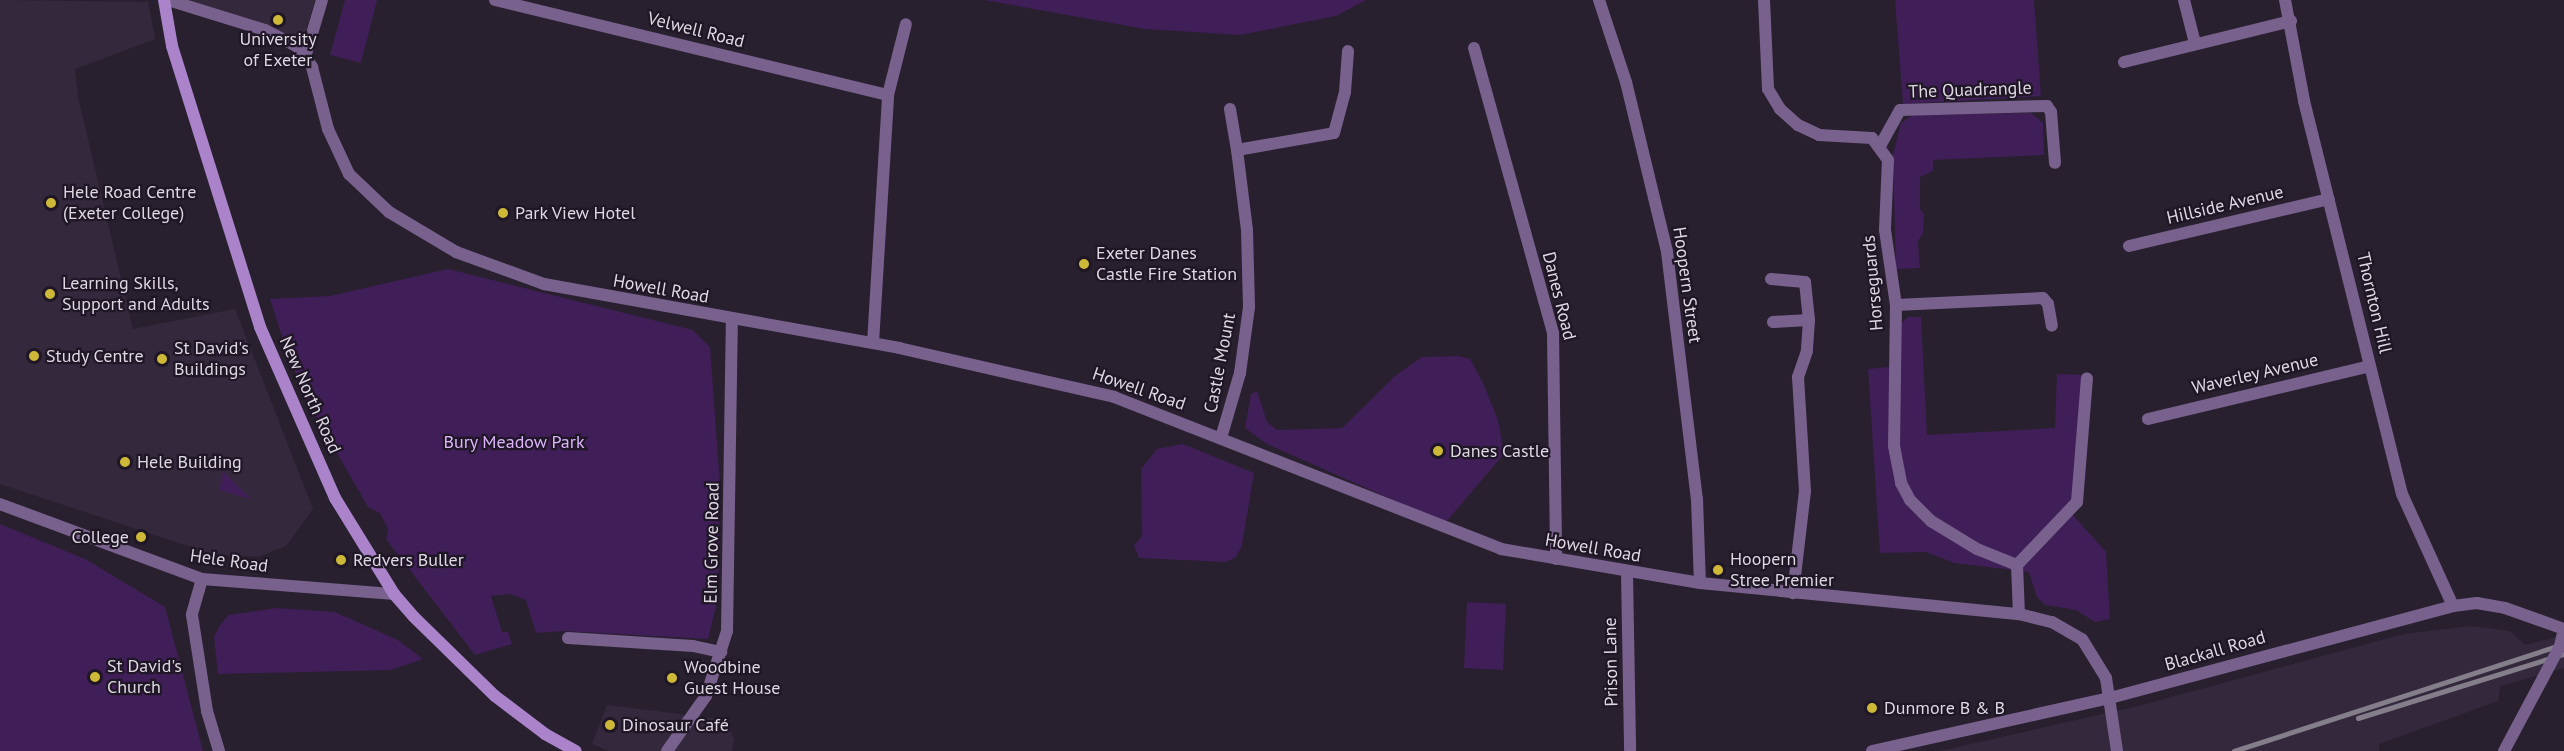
<!DOCTYPE html>
<html>
<head>
<meta charset="utf-8">
<style>
	body { margin:0 }
	#map { position:relative; width:2564px; height:751px; overflow:hidden; background:#28202f; font-family:"PT Sans",sans-serif }
	div>[style] { position:absolute }
	.built>* { inset:0; background:#34283d }
	.green>* { inset:0; background:#401e57 }
	.pedestrian>* { height:12px; margin:-6px; padding:0 6px; transform-origin:6px; border-radius:6px; background:#79618d }
	.minor>* { height:12px; margin:-6px; padding:0 6px; transform-origin:6px; border-radius:6px; background:#79618d }
	.secondary>* { height:12px; margin:-6px; padding:0 6px; transform-origin:6px; border-radius:6px; background:#aa83ca }
	.rail>* { height:4.5px; margin:-2.25px; padding:0 2.25px; transform-origin:2.25px; border-radius:2.25px; background:#847d8a }
	.minor-bridge>* { height:12px; margin:-6px; padding:0 6px; transform-origin:6px; border-radius:6px; background:#79618d }
	.dots>* { width:16px; height:16px; translate:-50% -50%; box-sizing:border-box; border:3px solid #1f1626; border-radius:50% }
	span { translate:-50% -50%; white-space:nowrap; text-align:center; line-height:1.15; -webkit-text-stroke:4.5px #1f1626; paint-order:stroke }
	.street-label { font-size:18px; color:#ded8e3 }
	.poi-label { font-size:18px; color:#ded8e3 }
	.left { translate:0 -50%; text-align:left }
	.right { translate:-100% -50%; text-align:right }
	.park-label { font-size:18px; color:#dcb4fc }
</style>
</head>
<body>
<div id="map">
	<div class="built">
		<i style="clip-path:polygon(0 0,148px 2px,155px 39px,75px 69px,78px 97px,133px 329px,235px 309px,313px 509px,286px 546px,258px 557px,212px 554px,0 484px)"></i>
		<i style="clip-path:polygon(189px 0,315px 0,303px 40px)"></i>
		<i style="clip-path:polygon(2470px 626px,2510px 631px,2525px 645px,2564px 635px,2564px 668px,2500px 686px,2498px 701px,2379px 744px,2379px 751px,1940px 751px,2138px 706px,2404px 634px)"></i>
		<i style="clip-path:polygon(607px 705px,727px 720px,734px 740px,732px 751px,609px 751px,592px 744px)"></i>
	</div>
	<div class="green">
		<i style="clip-path:polygon(345px 0,377px 0,361px 63px,330px 55px)"></i>
		<i style="clip-path:polygon(984px 0,1366px 0,1336px 16px,1240px 35px,1145px 29px)"></i>
		<i style="clip-path:polygon(1895px 0,2034px 0,2041px 96px,1903px 104px)"></i>
		<i style="clip-path:polygon(2031px 113px,2043px 123px,2044px 155px,1933px 160px,1933px 171px,1920px 177px,1920px 209px,1924px 214px,1923px 233px,1918px 241px,1920px 268px,1896px 269px,1893px 155px,1901px 123px,1913px 115px)"></i>
		<i style="clip-path:polygon(448px 269px,693px 330px,710px 347px,720px 484px,718px 598px,708px 639px,564px 631px,536px 633px,526px 600px,509px 594px,491px 596px,502px 632px,508px 632px,512px 644px,475px 655px,386px 539px,388px 529px,380px 513px,368px 507px,313px 411px,289px 358px,270px 299px,330px 296px)"></i>
		<i style="clip-path:polygon(1908px 317px,1921px 317px,1927px 435px,2055px 428px,2057px 374px,2083px 375px,2073px 515px,2106px 552px,2110px 619px,2095px 622px,2076px 610px,2045px 605px,2037px 597px,2029px 572px,1954px 563px,1926px 552px,1880px 553px,1868px 369px,1898px 366px,1899px 325px)"></i>
		<i style="clip-path:polygon(1458px 356px,1470px 359px,1483px 383px,1498px 420px,1504px 454px,1445px 523px,1267px 444px,1245px 428px,1251px 394px,1257px 391px,1267px 422px,1277px 430px,1342px 428px,1395px 376px,1422px 357px)"></i>
		<i style="clip-path:polygon(1183px 444px,1254px 473px,1242px 545px,1236px 557px,1226px 562px,1139px 558px,1134px 545px,1142px 536px,1141px 469px,1157px 449px)"></i>
		<i style="clip-path:polygon(223px 471px,251px 499px,219px 490px)"></i>
		<i style="clip-path:polygon(0 524px,85px 559px,165px 607px,203px 751px,0 751px)"></i>
		<i style="clip-path:polygon(1467px 602px,1506px 604px,1503px 670px,1464px 668px)"></i>
		<i style="clip-path:polygon(276px 608px,335px 612px,398px 640px,423px 659px,391px 670px,218px 674px,214px 637px,220px 625px,229px 615px)"></i>
	</div>
	<div class="pedestrian">
		<i style="left:1627px;top:573px;width:178px;rotate:89deg"></i>
	</div>
	<div class="minor">
		<i style="left:168px;top:0;width:102px;rotate:17.2deg"></i>
		<i style="left:265px;top:30px;width:36px;rotate:27deg"></i>
		<i style="left:297px;top:46px;width:26px;rotate:54deg"></i>
		<i style="left:312px;top:67px;width:64px;rotate:75.5deg"></i>
		<i style="left:328px;top:129px;width:50px;rotate:65deg"></i>
		<i style="left:349px;top:174px;width:55px;rotate:43.5deg"></i>
		<i style="left:389px;top:212px;width:78px;rotate:30.8deg"></i>
		<i style="left:456px;top:252px;width:94px;rotate:20deg"></i>
		<i style="left:544px;top:284px;width:361px;rotate:10.2deg"></i>
		<i style="left:899px;top:348px;width:221px;rotate:12.8deg"></i>
		<i style="left:1114px;top:397px;width:416px;rotate:21.4deg"></i>
		<i style="left:1501px;top:549px;width:202px;rotate:9.7deg"></i>
		<i style="left:1700px;top:583px;width:321px;rotate:5.6deg"></i>
		<i style="left:2019px;top:614px;width:34px;rotate:14deg"></i>
		<i style="left:2052px;top:622px;width:34px;rotate:30deg"></i>
		<i style="left:2082px;top:639px;width:46px;rotate:58.4deg"></i>
		<i style="left:2106px;top:678px;width:74px;rotate:81.4deg"></i>
		<i style="left:495px;top:0;width:404px;rotate:13.6deg"></i>
		<i style="left:1599px;top:0;width:86px;rotate:71.8deg"></i>
		<i style="left:1626px;top:82px;width:175px;rotate:76.4deg"></i>
		<i style="left:1667px;top:252px;width:249px;rotate:83.1deg"></i>
		<i style="left:1697px;top:499px;width:84px;rotate:88deg"></i>
		<i style="left:1764px;top:0;width:89px;rotate:87.4deg"></i>
		<i style="left:1768px;top:89px;width:23px;rotate:59deg"></i>
		<i style="left:1780px;top:109px;width:24px;rotate:42deg"></i>
		<i style="left:1798px;top:125px;width:23px;rotate:25deg"></i>
		<i style="left:1819px;top:135px;width:53px;rotate:3.2deg"></i>
		<i style="left:1872px;top:138px;width:27px;rotate:54deg"></i>
		<i style="left:1888px;top:160px;width:70px;rotate:92.5deg"></i>
		<i style="left:1885px;top:230px;width:76px;rotate:81.7deg"></i>
		<i style="left:1896px;top:305px;width:141px;rotate:90.8deg"></i>
		<i style="left:1894px;top:446px;width:38px;rotate:79deg"></i>
		<i style="left:1901px;top:483px;width:19px;rotate:62deg"></i>
		<i style="left:1910px;top:500px;width:30px;rotate:45deg"></i>
		<i style="left:1931px;top:521px;width:54px;rotate:31.3deg"></i>
		<i style="left:1977px;top:549px;width:43px;rotate:21.8deg"></i>
		<i style="left:2017px;top:565px;width:49px;rotate:87.7deg"></i>
		<i style="left:2184px;top:0;width:44px;rotate:75.7deg"></i>
		<i style="left:2285px;top:0;width:103px;rotate:79.3deg"></i>
		<i style="left:2304px;top:101px;width:405px;rotate:76deg"></i>
		<i style="left:2402px;top:494px;width:123px;rotate:65.5deg"></i>
		<i style="left:1474px;top:48px;width:296px;rotate:74.5deg"></i>
		<i style="left:1553px;top:333px;width:226px;rotate:89.2deg"></i>
		<i style="left:306px;top:54px;width:56px;rotate:-73.5deg"></i>
		<i style="left:2124px;top:62px;width:172px;rotate:-13.8deg"></i>
		<i style="left:1230px;top:109px;width:42px;rotate:80.3deg"></i>
		<i style="left:1880px;top:146px;width:41px;rotate:-60.9deg"></i>
		<i style="left:1900px;top:110px;width:147px;rotate:-1.6deg"></i>
		<i style="left:2047px;top:106px;width:7px;rotate:56deg"></i>
		<i style="left:2051px;top:112px;width:51px;rotate:85.5deg"></i>
		<i style="left:2129px;top:246px;width:205px;rotate:-13.2deg"></i>
		<i style="left:1771px;top:279px;width:34px;rotate:5deg"></i>
		<i style="left:1805px;top:282px;width:38px;rotate:84deg"></i>
		<i style="left:1809px;top:320px;width:31px;rotate:94deg"></i>
		<i style="left:1807px;top:351px;width:28px;rotate:109deg"></i>
		<i style="left:1798px;top:377px;width:114px;rotate:86.5deg"></i>
		<i style="left:1805px;top:491px;width:103px;rotate:96.7deg"></i>
		<i style="left:1896px;top:305px;width:147px;rotate:-2.7deg"></i>
		<i style="left:2043px;top:298px;width:8px;rotate:50deg"></i>
		<i style="left:2048px;top:304px;width:22px;rotate:80deg"></i>
		<i style="left:1773px;top:322px;width:36px;rotate:-3deg"></i>
		<i style="left:873px;top:343px;width:248px;rotate:-86.5deg"></i>
		<i style="left:888px;top:95px;width:73px;rotate:-75.8deg"></i>
		<i style="left:2148px;top:419px;width:228px;rotate:-13.4deg"></i>
		<i style="left:1221px;top:438px;width:68px;rotate:-73.7deg"></i>
		<i style="left:1240px;top:373px;width:67px;rotate:-82.2deg"></i>
		<i style="left:1249px;top:307px;width:77px;rotate:-91.5deg"></i>
		<i style="left:1247px;top:230px;width:81px;rotate:-97.1deg"></i>
		<i style="left:1237px;top:150px;width:98px;rotate:-9.9deg"></i>
		<i style="left:1334px;top:133px;width:42px;rotate:-75deg"></i>
		<i style="left:1345px;top:92px;width:41px;rotate:-85.8deg"></i>
		<i style="left:0;top:504px;width:215px;rotate:20.4deg"></i>
		<i style="left:202px;top:579px;width:193px;rotate:4.5deg"></i>
		<i style="left:2017px;top:565px;width:87px;rotate:-46.4deg"></i>
		<i style="left:2077px;top:502px;width:124px;rotate:-85.4deg"></i>
		<i style="left:202px;top:579px;width:37px;rotate:106deg"></i>
		<i style="left:192px;top:615px;width:97px;rotate:81.1deg"></i>
		<i style="left:207px;top:711px;width:42px;rotate:73.3deg"></i>
		<i style="left:568px;top:638px;width:125px;rotate:3.7deg"></i>
		<i style="left:693px;top:646px;width:29px;rotate:12deg"></i>
		<i style="left:667px;top:751px;width:67px;rotate:-54.7deg"></i>
		<i style="left:706px;top:696px;width:68px;rotate:-72.1deg"></i>
		<i style="left:727px;top:631px;width:311px;rotate:-89.1deg"></i>
		<i style="left:1872px;top:751px;width:244px;rotate:-12.6deg"></i>
		<i style="left:2110px;top:698px;width:355px;rotate:-15deg"></i>
		<i style="left:2453px;top:606px;width:24px;rotate:-7deg"></i>
		<i style="left:2477px;top:603px;width:28px;rotate:10deg"></i>
		<i style="left:2505px;top:608px;width:63px;rotate:19.6deg"></i>
		<i style="left:2504px;top:751px;width:83px;rotate:-61.9deg"></i>
	</div>
	<div class="secondary">
		<i style="left:164px;top:0;width:47px;rotate:80.1deg"></i>
		<i style="left:172px;top:46px;width:294px;rotate:72.6deg"></i>
		<i style="left:260px;top:327px;width:187px;rotate:66.3deg"></i>
		<i style="left:335px;top:498px;width:113px;rotate:58.4deg"></i>
		<i style="left:394px;top:594px;width:30px;rotate:49deg"></i>
		<i style="left:414px;top:617px;width:113px;rotate:44.3deg"></i>
		<i style="left:495px;top:696px;width:63px;rotate:37.2deg"></i>
		<i style="left:545px;top:734px;width:35px;rotate:29deg"></i>
	</div>
	<div class="rail">
		<i style="left:2358px;top:718px;width:216px;rotate:-17.3deg"></i>
		<i style="left:2234px;top:751px;width:347px;rotate:-18deg"></i>
	</div>
	<div class="minor-bridge">
		<i style="left:2543px;top:678px;width:36px;rotate:-62deg"></i>
		<i style="left:2560px;top:646px;width:17px;rotate:-77deg"></i>
	</div>
	<div class="dots">
		<i style="left:278px;top:20px;background:#ceb837"></i>
		<i style="left:51px;top:203px;background:#ceb837"></i>
		<i style="left:503px;top:213px;background:#ceb837"></i>
		<i style="left:1084px;top:264px;background:#ceb837"></i>
		<i style="left:50px;top:294px;background:#ceb837"></i>
		<i style="left:34px;top:356px;background:#ceb837"></i>
		<i style="left:162px;top:359px;background:#ceb837"></i>
		<i style="left:1438px;top:451px;background:#ceb837"></i>
		<i style="left:125px;top:462px;background:#ceb837"></i>
		<i style="left:141px;top:537px;background:#ceb837"></i>
		<i style="left:341px;top:560px;background:#ceb837"></i>
		<i style="left:1718px;top:570px;background:#ceb837"></i>
		<i style="left:95px;top:677px;background:#ceb837"></i>
		<i style="left:672px;top:678px;background:#ceb837"></i>
		<i style="left:1872px;top:708px;background:#ceb837"></i>
		<i style="left:610px;top:725px;background:#ceb837"></i>
	</div>
	<div class="street-label">
		<span style="left:696px;top:30px;rotate:14deg">Velwell Road</span>
		<span style="left:1970px;top:90px;rotate:-2deg">The Quadrangle</span>
		<span style="left:2225px;top:205px;rotate:-13deg">Hillside Avenue</span>
		<span style="left:1873px;top:283px;rotate:-95deg">Horseguards</span>
		<span style="left:1687px;top:285px;rotate:82deg">Hoopern Street</span>
		<span style="left:661px;top:289px;rotate:10deg">Howell Road</span>
		<span style="left:1559px;top:296px;rotate:76deg">Danes Road</span>
		<span style="left:2374px;top:303px;rotate:77deg">Thornton Hill</span>
		<span style="left:1220px;top:363px;rotate:-79deg">Castle Mount</span>
		<span style="left:2255px;top:374px;rotate:-13deg">Waverley Avenue</span>
		<span style="left:1139px;top:389px;rotate:19deg">Howell Road</span>
		<span style="left:310px;top:395px;rotate:66deg">New North Road</span>
		<span style="left:712px;top:543px;rotate:-89deg">Elm Grove Road</span>
		<span style="left:1593px;top:548px;rotate:10deg">Howell Road</span>
		<span style="left:229px;top:561px;rotate:8deg">Hele Road</span>
		<span style="left:2215px;top:651px;rotate:-16deg">Blackall Road</span>
		<span style="left:1611px;top:662px;rotate:-91deg">Prison Lane</span>
	</div>
	<div class="poi-label">
		<span style="left:278px;top:50px">University<br>of Exeter</span>
		<span class="left" style="left:63px;top:203px">Hele Road Centre<br>(Exeter College)</span>
		<span class="left" style="left:515px;top:213px">Park View Hotel</span>
		<span class="left" style="left:1096px;top:264px">Exeter Danes<br>Castle Fire Station</span>
		<span class="left" style="left:62px;top:294px">Learning Skills,<br>Support and Adults</span>
		<span class="left" style="left:174px;top:359px">St David's<br>Buildings</span>
		<span class="left" style="left:46px;top:356px">Study Centre</span>
		<span class="left" style="left:1450px;top:451px">Danes Castle</span>
		<span class="left" style="left:137px;top:462px">Hele Building</span>
		<span class="right" style="left:129px;top:537px">College</span>
		<span class="left" style="left:353px;top:560px">Redvers Buller</span>
		<span class="left" style="left:1730px;top:570px">Hoopern<br>Stree Premier</span>
		<span class="left" style="left:107px;top:677px">St David's<br>Church</span>
		<span class="left" style="left:684px;top:678px">Woodbine<br>Guest House</span>
		<span class="left" style="left:1884px;top:708px">Dunmore B &amp; B</span>
		<span class="left" style="left:622px;top:725px">Dinosaur Café</span>
	</div>
	<div class="park-label">
		<span style="left:514px;top:442px">Bury Meadow Park</span>
	</div>
</div>
</body>
</html>
